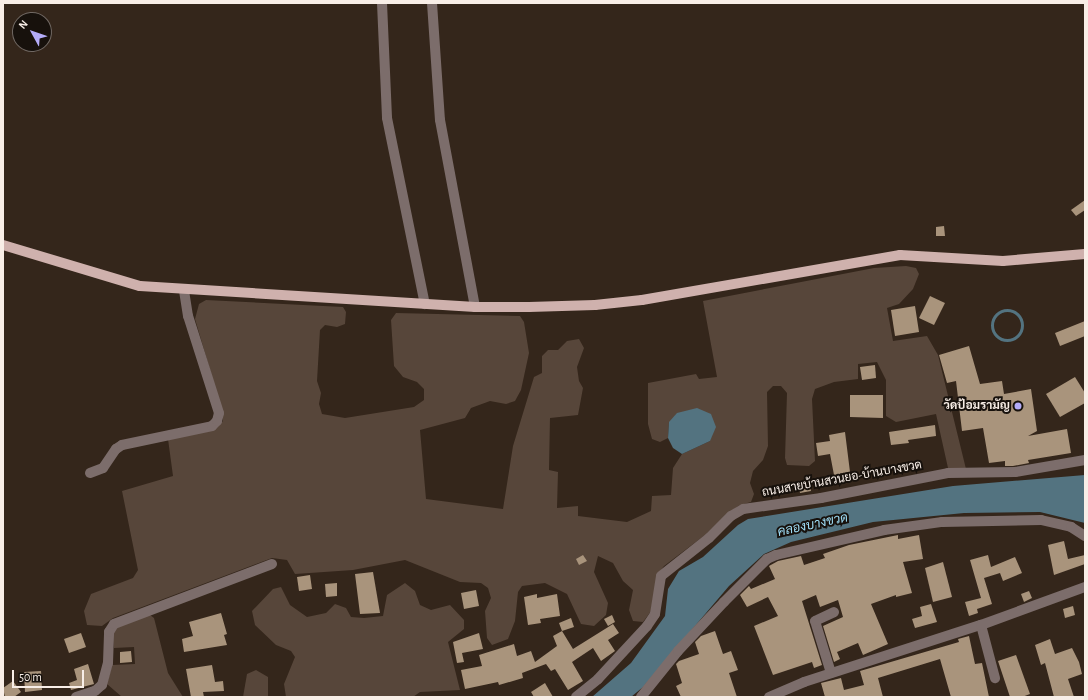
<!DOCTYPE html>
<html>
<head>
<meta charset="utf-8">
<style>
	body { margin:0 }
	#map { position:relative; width:1088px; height:700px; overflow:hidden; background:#34261b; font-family:"Alegreya Sans",Sarabun,sans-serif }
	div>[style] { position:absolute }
	.green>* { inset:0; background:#57463a }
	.water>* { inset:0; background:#537380 }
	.stream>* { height:3px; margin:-1.5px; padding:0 1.5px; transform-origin:1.5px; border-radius:1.5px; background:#537380 }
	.stream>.ring { margin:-1.5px; padding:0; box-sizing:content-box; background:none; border:3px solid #537380; border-radius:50% }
	.building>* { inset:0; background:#a9947c }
	.minor>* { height:10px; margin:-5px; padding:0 5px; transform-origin:5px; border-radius:5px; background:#7c6d6b }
	.major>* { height:10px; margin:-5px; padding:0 5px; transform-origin:5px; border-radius:5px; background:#cfb1ad }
	.dots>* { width:11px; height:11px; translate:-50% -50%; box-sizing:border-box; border:2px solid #17110c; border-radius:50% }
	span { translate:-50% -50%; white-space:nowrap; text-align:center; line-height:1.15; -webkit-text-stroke:4px #17110c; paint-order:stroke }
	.poi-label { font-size:12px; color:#f8eee7; font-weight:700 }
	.right { translate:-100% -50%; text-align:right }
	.street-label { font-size:12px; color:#f8eee7 }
	.water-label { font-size:13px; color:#a0dff8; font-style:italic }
	.frame { position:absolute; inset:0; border:4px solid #f8eee7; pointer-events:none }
	.north { position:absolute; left:12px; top:12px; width:40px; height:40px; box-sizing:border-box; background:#17110c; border:1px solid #716964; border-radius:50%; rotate:310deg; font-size:11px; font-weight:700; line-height:16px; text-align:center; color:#f8eee7 }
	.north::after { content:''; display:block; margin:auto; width:14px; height:18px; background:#b4acf9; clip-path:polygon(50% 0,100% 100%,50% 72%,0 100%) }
	.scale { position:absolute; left:12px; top:670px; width:72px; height:18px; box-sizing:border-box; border:2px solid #f8eee7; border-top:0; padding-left:5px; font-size:12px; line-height:14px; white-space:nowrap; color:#f8eee7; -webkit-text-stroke:3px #17110c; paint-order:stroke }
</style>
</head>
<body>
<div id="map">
	<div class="green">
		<i style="clip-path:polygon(906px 266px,916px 268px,919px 274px,913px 289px,899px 304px,887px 308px,893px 341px,927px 336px,938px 355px,966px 469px,948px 468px,936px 414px,896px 422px,886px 416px,886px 380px,877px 362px,858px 364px,858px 379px,834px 382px,815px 389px,812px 399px,815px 461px,809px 466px,787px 465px,785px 458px,787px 393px,781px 386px,773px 386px,767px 392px,768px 446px,763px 460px,753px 471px,750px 483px,754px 494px,751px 502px,740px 505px,728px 513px,705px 535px,664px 566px,657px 575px,651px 611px,643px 622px,633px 621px,629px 610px,633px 590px,623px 581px,613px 563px,598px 556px,594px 572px,608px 603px,606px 615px,594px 626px,581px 624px,567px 594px,545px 583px,522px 586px,518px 592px,515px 621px,508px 639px,492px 645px,487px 638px,485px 611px,491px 598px,488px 588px,481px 583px,460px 582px,405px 560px,353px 570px,295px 574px,287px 560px,272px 558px,113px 618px,102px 626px,87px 625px,84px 611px,91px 594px,133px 578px,138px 570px,122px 491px,173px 476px,168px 439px,215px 429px,223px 421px,223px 414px,195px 319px,199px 304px,206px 300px,343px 307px,346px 312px,345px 324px,337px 327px,325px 325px,320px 330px,317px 381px,321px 393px,319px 404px,322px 414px,345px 418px,414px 407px,424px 400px,424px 389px,417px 382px,403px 377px,394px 366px,391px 320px,396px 313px,520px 316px,524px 322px,529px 353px,521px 390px,515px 401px,506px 404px,490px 401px,471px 408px,465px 418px,420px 430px,426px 499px,503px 509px,513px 446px,534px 377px,542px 373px,542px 356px,548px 350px,558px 350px,567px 341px,579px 339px,584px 348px,577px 367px,579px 381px,583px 388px,578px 415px,550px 418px,549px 470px,558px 472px,557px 508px,578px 506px,578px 516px,627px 522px,651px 511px,652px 496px,671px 495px,673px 468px,682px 454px,710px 441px,669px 422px,668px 438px,660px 442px,652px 439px,648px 424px,648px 383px,696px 374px,699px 379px,717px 377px,703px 301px,874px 268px)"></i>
		<i style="clip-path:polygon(405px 583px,415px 591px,420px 605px,431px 610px,450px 605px,464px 620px,464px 629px,448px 642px,460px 690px,420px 692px,413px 697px,286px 697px,284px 684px,295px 657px,291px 651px,276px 645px,255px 625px,252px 611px,273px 589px,281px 587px,290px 605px,307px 617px,326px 613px,335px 604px,346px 608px,351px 617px,364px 618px,383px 616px,387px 595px)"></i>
		<i style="clip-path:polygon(150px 615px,154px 618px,168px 673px,183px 697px,122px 697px,107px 684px,112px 665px,135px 664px,134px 647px,114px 648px,113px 633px,118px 625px)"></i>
		<i style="clip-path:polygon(256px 670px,268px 677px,268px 697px,243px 697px,247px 674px)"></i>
	</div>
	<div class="water">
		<i style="clip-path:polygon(697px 408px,711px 414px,716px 427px,710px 441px,682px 454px,673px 448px,668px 438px,669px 422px,677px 413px)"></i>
		<i style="clip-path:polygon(1085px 475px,1085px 523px,1040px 512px,964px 513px,873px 522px,791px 542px,764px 554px,729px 586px,643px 687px,631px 697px,592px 697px,631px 663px,665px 616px,668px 589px,679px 571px,703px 557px,738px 525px,748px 519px,953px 486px)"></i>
	</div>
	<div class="stream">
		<i class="ring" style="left:992px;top:310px;width:27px;height:27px"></i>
	</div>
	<div class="building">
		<i style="clip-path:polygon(1085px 200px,1085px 210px,1076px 216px,1071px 210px)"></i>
		<i style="clip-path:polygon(944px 226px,945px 236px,936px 236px,936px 227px)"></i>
		<i style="clip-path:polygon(930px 296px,945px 303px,934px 325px,919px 318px)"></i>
		<i style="clip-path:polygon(915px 306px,919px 332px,895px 336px,891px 310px)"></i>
		<i style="clip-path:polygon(1085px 321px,1085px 336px,1060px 346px,1055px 333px)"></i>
		<i style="clip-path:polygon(969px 346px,980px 384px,1002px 381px,1004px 394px,1031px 389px,1037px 431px,1028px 436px,1067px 429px,1071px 453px,1028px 460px,1029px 463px,1013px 466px,1005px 466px,1005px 461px,989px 463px,983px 428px,962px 431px,956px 381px,947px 383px,939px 355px)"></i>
		<i style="clip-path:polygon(875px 365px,876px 378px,862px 380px,860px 367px)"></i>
		<i style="clip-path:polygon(1075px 377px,1085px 393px,1085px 403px,1060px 417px,1046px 394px)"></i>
		<i style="clip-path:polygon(850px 395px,883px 395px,883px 418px,850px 417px)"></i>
		<i style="clip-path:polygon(935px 425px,936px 436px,908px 440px,909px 443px,891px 445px,889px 432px)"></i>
		<i style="clip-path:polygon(845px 432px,850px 472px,834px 475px,830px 454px,818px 456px,816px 443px,830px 441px,829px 435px)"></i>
		<i style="clip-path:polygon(809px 480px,811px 491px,800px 493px,798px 481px)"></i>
		<i style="clip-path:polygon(898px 535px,898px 539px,919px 535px,923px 559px,903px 562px,912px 593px,896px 597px,896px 595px,871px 604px,888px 644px,863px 655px,858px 643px,837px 652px,840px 659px,834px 662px,823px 626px,843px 617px,838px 600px,820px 607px,816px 595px,802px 601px,822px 665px,814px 668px,812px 662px,773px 675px,754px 626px,778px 616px,768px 597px,747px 607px,740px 595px,749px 586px,751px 589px,775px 579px,769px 566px,778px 561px,801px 556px,804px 565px,825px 558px,823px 554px,849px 545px)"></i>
		<i style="clip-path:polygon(1064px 541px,1068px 559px,1085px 555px,1085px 564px,1054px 575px,1048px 545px)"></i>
		<i style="clip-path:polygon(583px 555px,587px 561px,579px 565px,576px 559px)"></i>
		<i style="clip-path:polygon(988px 555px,991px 567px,1015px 557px,1022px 573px,1003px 581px,1000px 573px,984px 578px,992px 604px,977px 609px,978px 613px,969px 616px,965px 602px,981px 598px,970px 560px)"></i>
		<i style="clip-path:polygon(943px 562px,952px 597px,933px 602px,925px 568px)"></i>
		<i style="clip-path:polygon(373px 572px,380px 613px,360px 614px,355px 574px)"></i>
		<i style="clip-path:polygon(310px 575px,312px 589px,299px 591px,297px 577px)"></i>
		<i style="clip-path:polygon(337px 583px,337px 596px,326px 597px,325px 584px)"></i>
		<i style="clip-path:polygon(476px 590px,479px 606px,464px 609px,461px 593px)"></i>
		<i style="clip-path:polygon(1029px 591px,1032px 598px,1024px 602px,1021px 594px)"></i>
		<i style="clip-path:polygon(537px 594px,537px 598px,557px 594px,560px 616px,540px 619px,541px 623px,528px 625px,524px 597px)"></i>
		<i style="clip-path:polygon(931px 604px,937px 622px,915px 628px,912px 619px,922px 616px,920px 607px)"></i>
		<i style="clip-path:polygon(1073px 606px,1075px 615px,1065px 618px,1063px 609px)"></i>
		<i style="clip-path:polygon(221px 613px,227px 634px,224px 635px,227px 645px,184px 652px,182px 639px,193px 636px,189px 622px)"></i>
		<i style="clip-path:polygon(612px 615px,615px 622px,608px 626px,604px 619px)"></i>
		<i style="clip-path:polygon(571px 618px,574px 627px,562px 631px,573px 649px,613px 624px,619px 633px,608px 640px,615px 651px,601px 661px,593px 648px,572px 662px,583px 681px,568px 690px,555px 669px,551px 671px,546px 664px,522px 673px,523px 678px,499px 685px,498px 682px,465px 689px,461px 670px,482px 666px,479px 655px,514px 644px,517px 656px,531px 651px,535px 662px,557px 646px,553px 636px,562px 631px,559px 623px)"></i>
		<i style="clip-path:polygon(715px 631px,723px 654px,731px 651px,738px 670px,729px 673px,737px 697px,681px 697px,676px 686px,682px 683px,676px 664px,679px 661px,699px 654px,695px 642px,701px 636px)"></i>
		<i style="clip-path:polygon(81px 633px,86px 647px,69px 653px,64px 639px)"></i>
		<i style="clip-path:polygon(479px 633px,483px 649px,462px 653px,464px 662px,457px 663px,453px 642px)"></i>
		<i style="clip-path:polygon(969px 636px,975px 664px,982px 663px,989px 697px,951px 697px,940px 659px,878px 678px,883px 697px,825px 697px,821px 683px,841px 678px,844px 690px,864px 685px,860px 671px,959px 642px,958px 639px)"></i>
		<i style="clip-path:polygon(1050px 639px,1055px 654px,1072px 648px,1079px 662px,1082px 674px,1068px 679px,1074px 697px,1054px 697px,1045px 663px,1041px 665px,1035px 645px)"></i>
		<i style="clip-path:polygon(131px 651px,132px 662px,120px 663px,120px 652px)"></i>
		<i style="clip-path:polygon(1016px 655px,1030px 694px,1022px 697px,1010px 697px,998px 661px)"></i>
		<i style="clip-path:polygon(88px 664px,94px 684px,71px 690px,69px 683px,77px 680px,74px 669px)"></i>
		<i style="clip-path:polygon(212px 665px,215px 682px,223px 681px,224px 691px,203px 692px,204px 697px,191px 697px,186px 669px)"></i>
		<i style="clip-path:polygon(41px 671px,42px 690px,25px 692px,24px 672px)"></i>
		<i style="clip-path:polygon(13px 681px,21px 692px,14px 697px,5px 697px,3px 688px)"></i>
		<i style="clip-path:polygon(545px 683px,553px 697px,534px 697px,531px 692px)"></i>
	</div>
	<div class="minor">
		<i style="left:382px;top:3px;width:115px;rotate:87.5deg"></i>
		<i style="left:387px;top:118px;width:190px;rotate:78.5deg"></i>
		<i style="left:432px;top:3px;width:117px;rotate:86.1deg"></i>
		<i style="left:440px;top:120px;width:190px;rotate:79.4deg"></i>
		<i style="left:90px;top:473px;width:14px;rotate:-21deg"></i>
		<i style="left:103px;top:468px;width:23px;rotate:-56deg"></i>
		<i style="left:116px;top:449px;width:7px;rotate:-34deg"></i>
		<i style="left:122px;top:445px;width:92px;rotate:-11.9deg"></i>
		<i style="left:212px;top:426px;width:7px;rotate:-45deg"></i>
		<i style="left:217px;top:421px;width:8px;rotate:-76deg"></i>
		<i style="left:219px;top:413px;width:102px;rotate:-107.7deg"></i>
		<i style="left:188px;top:316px;width:26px;rotate:-99deg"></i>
		<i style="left:981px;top:625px;width:55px;rotate:75.2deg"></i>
		<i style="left:831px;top:673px;width:54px;rotate:-107.1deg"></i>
		<i style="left:815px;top:621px;width:21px;rotate:-25deg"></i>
		<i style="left:76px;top:697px;width:20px;rotate:-18deg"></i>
		<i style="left:95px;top:691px;width:9px;rotate:-41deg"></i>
		<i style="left:102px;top:685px;width:23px;rotate:-75deg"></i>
		<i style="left:108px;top:663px;width:31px;rotate:-88deg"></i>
		<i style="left:109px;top:632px;width:9px;rotate:-58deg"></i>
		<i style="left:114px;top:624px;width:169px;rotate:-20.8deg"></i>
		<i style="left:576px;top:697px;width:28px;rotate:-39deg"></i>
		<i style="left:598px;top:679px;width:72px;rotate:-47.2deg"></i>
		<i style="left:647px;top:626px;width:14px;rotate:-56deg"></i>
		<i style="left:655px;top:614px;width:38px;rotate:-81deg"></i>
		<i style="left:661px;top:576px;width:61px;rotate:-38.4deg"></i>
		<i style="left:709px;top:538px;width:31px;rotate:-45deg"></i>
		<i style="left:731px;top:516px;width:14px;rotate:-30deg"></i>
		<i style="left:743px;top:509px;width:79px;rotate:-8deg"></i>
		<i style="left:821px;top:498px;width:129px;rotate:-11.1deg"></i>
		<i style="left:948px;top:473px;width:67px;rotate:-0.9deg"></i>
		<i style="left:1015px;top:472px;width:71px;rotate:-9.7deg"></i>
		<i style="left:641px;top:697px;width:59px;rotate:-51.2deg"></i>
		<i style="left:678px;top:651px;width:67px;rotate:-46.8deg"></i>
		<i style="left:724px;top:602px;width:61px;rotate:-45deg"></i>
		<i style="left:767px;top:559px;width:10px;rotate:-24deg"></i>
		<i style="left:776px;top:555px;width:111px;rotate:-13deg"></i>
		<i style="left:884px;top:530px;width:59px;rotate:-7.9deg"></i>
		<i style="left:942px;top:522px;width:99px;rotate:-1.2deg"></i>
		<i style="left:1041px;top:520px;width:31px;rotate:13deg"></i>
		<i style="left:1071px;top:527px;width:17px;rotate:33deg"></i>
		<i style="left:769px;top:697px;width:38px;rotate:-23deg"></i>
		<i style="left:804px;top:682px;width:186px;rotate:-17.9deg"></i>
		<i style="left:981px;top:625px;width:111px;rotate:-20.1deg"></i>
	</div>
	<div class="major">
		<i style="left:3px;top:245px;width:143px;rotate:16.7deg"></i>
		<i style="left:140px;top:286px;width:336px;rotate:3.6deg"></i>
		<i style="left:475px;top:307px;width:54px"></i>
		<i style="left:529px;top:307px;width:66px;rotate:-1.7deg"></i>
		<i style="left:595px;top:305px;width:47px;rotate:-6.1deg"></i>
		<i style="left:642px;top:300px;width:262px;rotate:-9.9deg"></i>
		<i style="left:900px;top:255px;width:103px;rotate:3.3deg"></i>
		<i style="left:1003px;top:261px;width:82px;rotate:-4.9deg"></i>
	</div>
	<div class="dots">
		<i style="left:1018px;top:406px;background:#b4acf9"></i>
	</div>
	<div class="poi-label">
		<span class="right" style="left:1010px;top:406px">วัดป้อมรามัญ</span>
	</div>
	<div class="street-label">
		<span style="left:842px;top:479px;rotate:-10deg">ถนนสายบ้านสวนยอ-บ้านบางขวด</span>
	</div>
	<div class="water-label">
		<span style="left:813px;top:526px;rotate:-12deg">คลองบางขวด</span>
	</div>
	<div class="frame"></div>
	<div class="north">N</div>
	<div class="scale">50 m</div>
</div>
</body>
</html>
